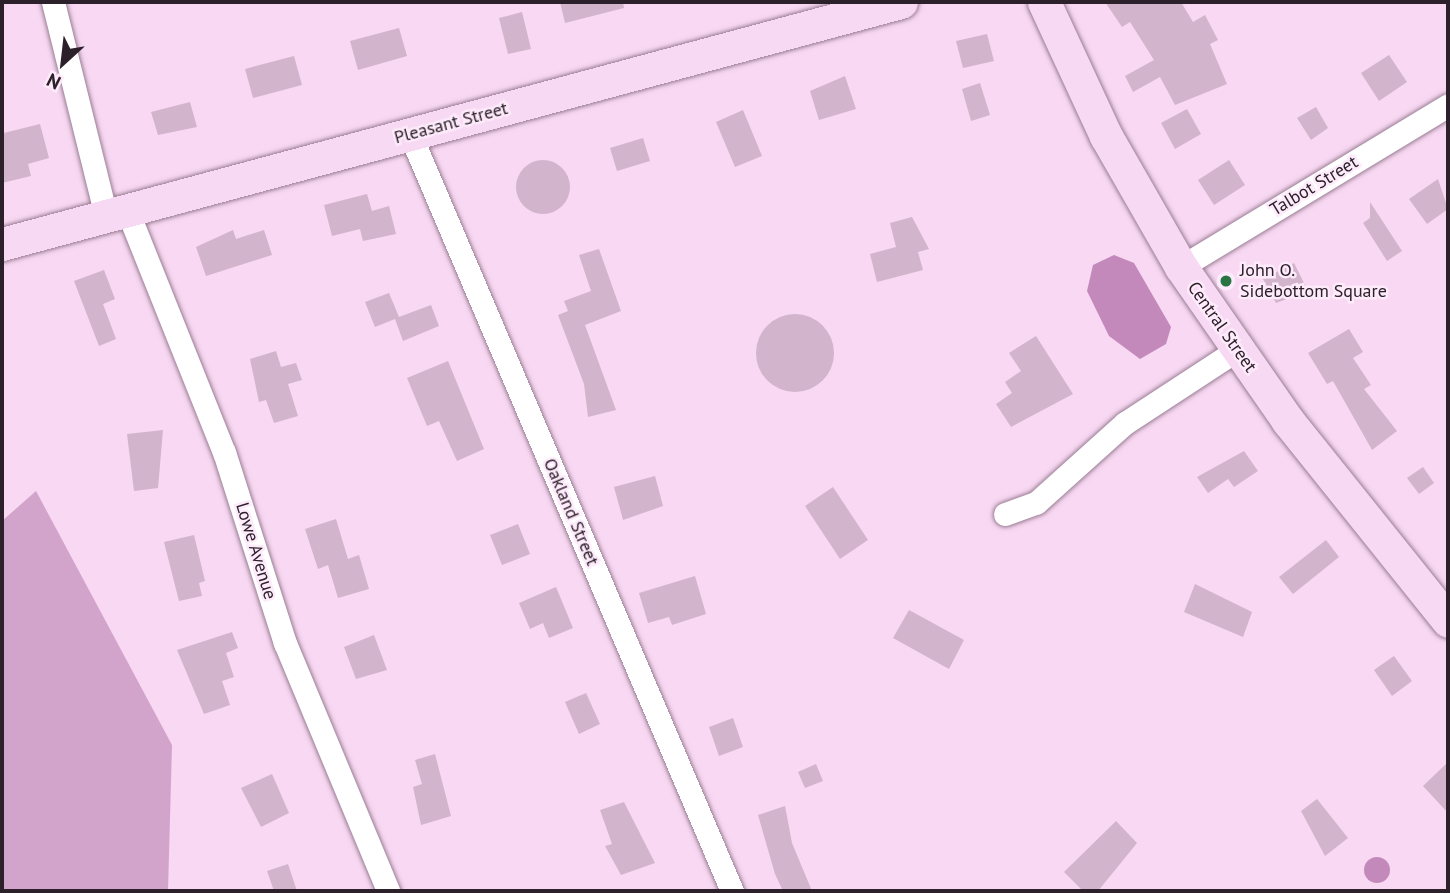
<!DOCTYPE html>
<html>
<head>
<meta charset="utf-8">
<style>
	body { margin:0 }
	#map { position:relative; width:1450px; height:893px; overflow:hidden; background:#f8d8f2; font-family:"PT Sans",sans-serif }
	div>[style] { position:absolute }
	.green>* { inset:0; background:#d2a4cb }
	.water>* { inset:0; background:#c389bb }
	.round { border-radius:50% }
	.building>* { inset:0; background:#d2b4cd }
	.roads { filter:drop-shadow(0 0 2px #997d94) drop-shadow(0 0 2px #997d94) }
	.street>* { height:23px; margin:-11.5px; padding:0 11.5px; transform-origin:11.5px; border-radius:11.5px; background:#fff }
	.secondary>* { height:33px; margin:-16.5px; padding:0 16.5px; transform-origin:16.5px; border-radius:16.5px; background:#f8d9f4 }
	.dots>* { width:19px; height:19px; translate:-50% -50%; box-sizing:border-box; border:4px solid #fdeafa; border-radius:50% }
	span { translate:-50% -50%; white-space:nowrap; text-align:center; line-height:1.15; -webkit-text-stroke:5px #fdeafa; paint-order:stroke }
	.street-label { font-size:18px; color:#2c202a }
	.poi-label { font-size:18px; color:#2c202a }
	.left { translate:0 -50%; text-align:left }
	.frame { position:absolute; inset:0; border:4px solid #2c202a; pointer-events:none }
	.north { position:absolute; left:28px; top:28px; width:70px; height:70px; -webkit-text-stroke:5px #fdeafa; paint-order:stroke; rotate:207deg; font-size:19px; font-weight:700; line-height:28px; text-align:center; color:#2c202a }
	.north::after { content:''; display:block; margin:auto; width:24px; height:32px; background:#2c202a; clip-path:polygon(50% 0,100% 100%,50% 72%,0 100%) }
</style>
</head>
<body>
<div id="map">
	<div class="green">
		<i style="clip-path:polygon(36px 491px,172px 745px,168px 891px,2px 891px,2px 521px)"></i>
	</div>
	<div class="water">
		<i style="clip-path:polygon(1114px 255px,1134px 263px,1171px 327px,1166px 344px,1140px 359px,1109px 336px,1087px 291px,1093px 265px)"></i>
		<i class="round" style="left:1364px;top:857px;width:26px;height:26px"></i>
	</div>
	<div class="building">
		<i style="clip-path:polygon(560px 2px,623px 2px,624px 8px,565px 23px)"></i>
		<i style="clip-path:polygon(1105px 2px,1181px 2px,1193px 22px,1205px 15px,1218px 40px,1210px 44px,1227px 84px,1175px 105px,1160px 77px,1133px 92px,1125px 76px,1154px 60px,1130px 22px,1122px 27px)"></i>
		<i style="clip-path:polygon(522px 12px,531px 49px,508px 54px,499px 18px)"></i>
		<i style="clip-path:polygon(399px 28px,407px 56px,358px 70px,350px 41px)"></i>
		<i style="clip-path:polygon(987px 34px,994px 61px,963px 68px,956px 41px)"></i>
		<i style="clip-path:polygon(1389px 55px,1407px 82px,1379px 101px,1361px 73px)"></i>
		<i style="clip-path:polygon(294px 56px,302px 85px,253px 98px,245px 69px)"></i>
		<i style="clip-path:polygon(845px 76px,856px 109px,819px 120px,810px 91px)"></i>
		<i style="clip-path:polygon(980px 83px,990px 115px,971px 121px,962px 89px)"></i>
		<i style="clip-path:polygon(190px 102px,197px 127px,158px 135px,151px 112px)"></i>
		<i style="clip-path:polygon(1316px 107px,1328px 128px,1311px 140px,1297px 118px)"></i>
		<i style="clip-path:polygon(1187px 109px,1201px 134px,1175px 149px,1161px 123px)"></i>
		<i style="clip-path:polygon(743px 110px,762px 156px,735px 167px,716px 122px)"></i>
		<i style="clip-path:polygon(40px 124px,49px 158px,28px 164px,31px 176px,2px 183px,4px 133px)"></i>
		<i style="clip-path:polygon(643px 138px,650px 161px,617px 171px,610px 148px)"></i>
		<i class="round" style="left:516px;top:160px;width:54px;height:54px"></i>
		<i style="clip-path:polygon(1229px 160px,1245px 185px,1214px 205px,1198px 180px)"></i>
		<i style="clip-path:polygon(1438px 179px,1448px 209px,1427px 224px,1409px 199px)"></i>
		<i style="clip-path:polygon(367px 194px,372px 211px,389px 206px,396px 234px,363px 241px,360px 229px,332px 236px,324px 205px)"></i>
		<i style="clip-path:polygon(1370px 202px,1402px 251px,1387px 261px,1363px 223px,1370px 218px)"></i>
		<i style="clip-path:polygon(912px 217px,929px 249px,918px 252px,923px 270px,877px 282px,870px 254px,896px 247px,890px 223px)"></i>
		<i style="clip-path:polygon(233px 230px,236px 239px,264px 230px,272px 255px,206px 276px,196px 247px)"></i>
		<i style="clip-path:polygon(599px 249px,621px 311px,585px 325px,616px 410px,588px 417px,584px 384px,558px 315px,568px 311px,564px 301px,591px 291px,579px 255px)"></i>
		<i style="clip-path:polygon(1294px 263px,1308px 291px,1276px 303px,1263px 279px)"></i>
		<i style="clip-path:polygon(104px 270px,115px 299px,103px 304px,116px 339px,99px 346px,74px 281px)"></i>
		<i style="clip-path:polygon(389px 293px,399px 317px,431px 305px,439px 326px,403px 341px,395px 319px,375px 327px,365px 302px)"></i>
		<i class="round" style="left:756px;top:314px;width:78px;height:78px"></i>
		<i style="clip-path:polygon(1349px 329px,1363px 352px,1353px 358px,1371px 385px,1364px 389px,1397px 431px,1372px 450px,1333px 381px,1327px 384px,1308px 353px)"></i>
		<i style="clip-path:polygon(1036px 336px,1073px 394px,1011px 427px,996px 404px,1012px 393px,1005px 382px,1021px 371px,1009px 353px)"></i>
		<i style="clip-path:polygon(276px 351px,281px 367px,296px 363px,302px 380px,288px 384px,298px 416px,274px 423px,266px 400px,259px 402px,250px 359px)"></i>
		<i style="clip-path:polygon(448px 361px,484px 449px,457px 461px,439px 421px,427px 426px,407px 378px)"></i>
		<i style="clip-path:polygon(163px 430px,158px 488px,134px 491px,127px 434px)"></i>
		<i style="clip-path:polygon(1244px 451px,1258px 471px,1234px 487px,1228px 479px,1208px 493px,1197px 477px)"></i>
		<i style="clip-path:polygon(1423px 467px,1434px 483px,1419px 494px,1407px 478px)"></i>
		<i style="clip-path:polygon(655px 476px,663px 506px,623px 520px,614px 487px)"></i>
		<i style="clip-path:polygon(833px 487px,868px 540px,840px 559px,805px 506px)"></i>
		<i style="clip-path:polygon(336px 519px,348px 559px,359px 555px,369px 589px,338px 598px,328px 565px,318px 569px,305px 529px)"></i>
		<i style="clip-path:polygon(518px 524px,530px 554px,502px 565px,490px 535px)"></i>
		<i style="clip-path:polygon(194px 535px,205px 581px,199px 583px,202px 596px,179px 601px,164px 542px)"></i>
		<i style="clip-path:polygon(1326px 540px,1339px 557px,1293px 594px,1279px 577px)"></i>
		<i style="clip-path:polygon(695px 576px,706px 614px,672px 625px,669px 617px,648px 623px,639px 593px)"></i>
		<i style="clip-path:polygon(1195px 584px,1252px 612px,1243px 637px,1184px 612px)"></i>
		<i style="clip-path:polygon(556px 587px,573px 628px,549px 638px,543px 623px,530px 629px,519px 603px)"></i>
		<i style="clip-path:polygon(909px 610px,964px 640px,949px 669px,893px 638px)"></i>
		<i style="clip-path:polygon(232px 632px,238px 648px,226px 653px,234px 677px,222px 681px,230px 705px,204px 714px,177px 650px)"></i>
		<i style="clip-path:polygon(374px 635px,387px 670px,356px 679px,344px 647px)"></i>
		<i style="clip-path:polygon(1394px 656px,1412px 681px,1392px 696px,1374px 670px)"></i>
		<i style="clip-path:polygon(586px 693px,600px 724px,579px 734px,565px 702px)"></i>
		<i style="clip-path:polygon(733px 718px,743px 747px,719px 756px,709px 727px)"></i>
		<i style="clip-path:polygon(435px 754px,451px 816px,421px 825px,413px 787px,422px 784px,415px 760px)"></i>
		<i style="clip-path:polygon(1448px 762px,1448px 813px,1423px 786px)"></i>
		<i style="clip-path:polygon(816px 764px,823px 781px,805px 788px,798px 772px)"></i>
		<i style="clip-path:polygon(272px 774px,289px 813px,261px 827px,241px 788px)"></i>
		<i style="clip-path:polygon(1317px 799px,1348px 838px,1325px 856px,1301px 811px)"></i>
		<i style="clip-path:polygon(624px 802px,655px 863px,621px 875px,605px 846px,612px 844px,600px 810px)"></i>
		<i style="clip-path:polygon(785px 806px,792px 843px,812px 891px,783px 891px,775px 874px,758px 815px)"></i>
		<i style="clip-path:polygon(1116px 821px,1137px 843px,1098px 891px,1083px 891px,1064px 872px)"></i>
		<i style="clip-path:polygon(288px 864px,297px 891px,274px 891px,267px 871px)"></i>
	</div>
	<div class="roads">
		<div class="street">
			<i style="left:53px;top:2px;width:220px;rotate:76.1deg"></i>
			<i style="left:410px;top:134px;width:823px;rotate:66.96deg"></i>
			<i style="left:127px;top:210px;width:261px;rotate:68.2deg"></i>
			<i style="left:224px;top:452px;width:201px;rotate:72.3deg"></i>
			<i style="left:285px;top:643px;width:269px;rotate:67.4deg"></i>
			<i style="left:1181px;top:267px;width:312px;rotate:-31.2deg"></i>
			<i style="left:1005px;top:514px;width:33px;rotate:-20deg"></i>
			<i style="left:1036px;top:503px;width:120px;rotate:-42deg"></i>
			<i style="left:1125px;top:423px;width:135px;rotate:-33.2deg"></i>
		</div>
		<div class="secondary">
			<i style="left:1044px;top:2px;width:148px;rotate:65.2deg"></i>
			<i style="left:1106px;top:136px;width:151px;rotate:60.2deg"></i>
			<i style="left:1181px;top:267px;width:188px;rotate:55.2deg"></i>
			<i style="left:1288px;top:421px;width:256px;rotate:51.3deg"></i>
			<i style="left:2px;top:244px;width:931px;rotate:-15.07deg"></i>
		</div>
	</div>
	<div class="dots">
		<i style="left:1226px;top:281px;background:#297543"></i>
	</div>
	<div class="street-label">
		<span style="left:451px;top:123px;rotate:-15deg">Pleasant Street</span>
		<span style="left:1314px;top:186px;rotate:-31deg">Talbot Street</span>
		<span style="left:1222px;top:327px;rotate:55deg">Central Street</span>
		<span style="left:571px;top:512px;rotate:67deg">Oakland Street</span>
		<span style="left:256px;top:551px;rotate:73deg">Lowe Avenue</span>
	</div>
	<div class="poi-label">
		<span class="left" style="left:1240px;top:281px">John O.<br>Sidebottom Square</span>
	</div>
	<div class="frame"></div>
	<div class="north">N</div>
</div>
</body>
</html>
